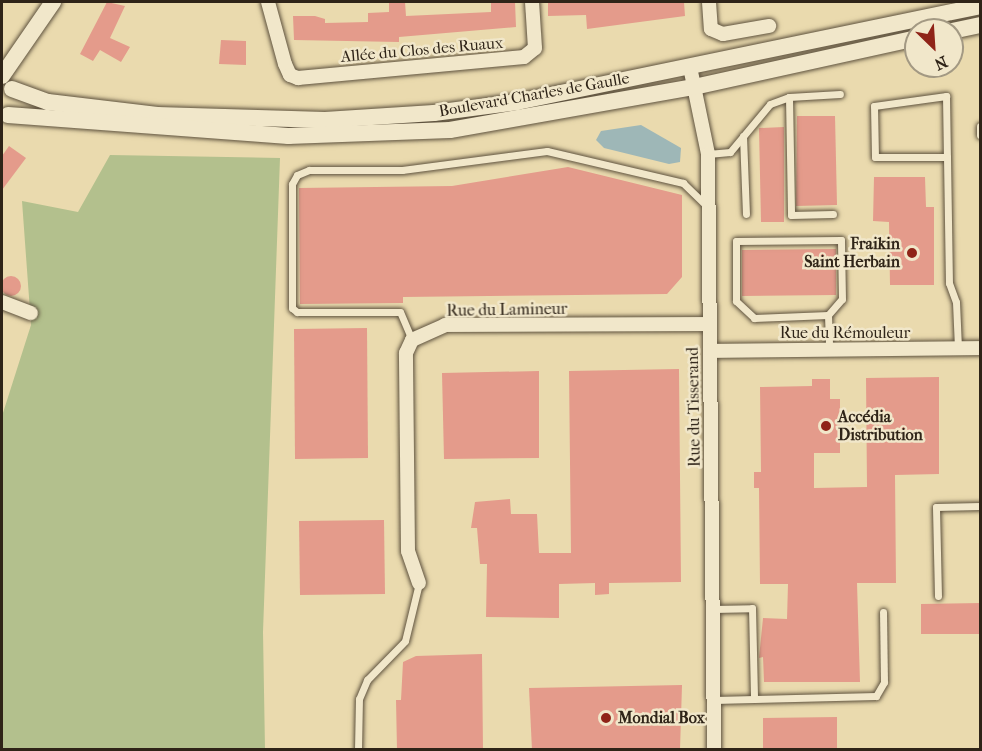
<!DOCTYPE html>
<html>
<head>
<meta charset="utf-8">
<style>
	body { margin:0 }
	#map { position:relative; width:982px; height:751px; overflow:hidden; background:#eadaae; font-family:"IM FELL French Canon",serif }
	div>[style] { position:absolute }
	.green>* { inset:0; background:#b3c08d }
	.water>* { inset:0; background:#9eb7b7 }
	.building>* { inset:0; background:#e49b8b }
	.round { border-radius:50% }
	.roads { filter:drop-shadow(0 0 2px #5e523e) drop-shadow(0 0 2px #5e523e) }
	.service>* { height:7px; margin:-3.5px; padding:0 3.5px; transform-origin:3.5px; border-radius:3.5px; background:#f1e7ca }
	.minor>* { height:14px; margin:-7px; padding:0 7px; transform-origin:7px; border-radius:7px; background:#f1e7ca }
	.tertiary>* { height:16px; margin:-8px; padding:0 8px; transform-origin:8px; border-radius:8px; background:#f1e7ca }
	.dots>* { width:16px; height:16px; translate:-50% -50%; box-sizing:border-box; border:3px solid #f1e7ca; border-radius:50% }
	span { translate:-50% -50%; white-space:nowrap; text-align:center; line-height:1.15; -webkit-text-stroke:5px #f1e7ca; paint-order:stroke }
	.street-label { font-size:16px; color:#2f2418 }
	.poi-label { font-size:16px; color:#2f2418; font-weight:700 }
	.right { translate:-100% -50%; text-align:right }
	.left { translate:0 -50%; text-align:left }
	.frame { position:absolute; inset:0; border:3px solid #2f2418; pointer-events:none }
	.north { position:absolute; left:904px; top:18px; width:60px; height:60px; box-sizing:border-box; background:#f1e7ca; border:2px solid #a39983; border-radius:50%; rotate:155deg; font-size:16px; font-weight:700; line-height:24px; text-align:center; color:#2f2418 }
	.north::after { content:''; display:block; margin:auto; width:21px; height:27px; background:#8f2418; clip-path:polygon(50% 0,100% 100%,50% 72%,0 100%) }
</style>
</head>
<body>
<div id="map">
	<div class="green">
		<i style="clip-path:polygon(110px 155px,280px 158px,263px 632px,265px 749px,2px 749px,2px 416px,31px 325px,22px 201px,78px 212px)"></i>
	</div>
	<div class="water">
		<i style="clip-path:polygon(641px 125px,681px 148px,680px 162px,669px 164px,604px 148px,596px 140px,601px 131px)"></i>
	</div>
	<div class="building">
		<i style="clip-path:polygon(107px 2px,125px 6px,110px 38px,130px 47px,121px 62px,100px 50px,93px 61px,80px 54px)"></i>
		<i style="clip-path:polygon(389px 2px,405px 2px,406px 16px,491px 12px,491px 2px,515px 2px,516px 27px,399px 37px,399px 42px,294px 40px,293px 16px,315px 16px,325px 19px,325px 23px,368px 22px,368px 13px,389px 12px)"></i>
		<i style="clip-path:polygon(548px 2px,684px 2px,685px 16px,587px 29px,586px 15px,548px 16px)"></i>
		<i style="clip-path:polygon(221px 40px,246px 41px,246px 65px,219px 64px)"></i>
		<i style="clip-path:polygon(797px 116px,835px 116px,837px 205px,796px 206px)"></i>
		<i style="clip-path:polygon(784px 127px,784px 222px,761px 222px,759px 128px)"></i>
		<i style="clip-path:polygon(9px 146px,26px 158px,2px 190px,2px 156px)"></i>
		<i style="clip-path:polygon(568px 167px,682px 195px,682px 277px,667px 294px,403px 297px,403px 303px,300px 304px,299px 188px,452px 186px)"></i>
		<i style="clip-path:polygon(874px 177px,925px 177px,926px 207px,934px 207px,934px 285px,890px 285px,889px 222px,873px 221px)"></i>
		<i style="clip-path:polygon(836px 249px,836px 295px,742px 296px,742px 250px)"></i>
		<i class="round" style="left:1px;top:276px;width:20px;height:20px"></i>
		<i style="clip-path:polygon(367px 328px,368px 458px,295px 459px,294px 329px)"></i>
		<i style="clip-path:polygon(679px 369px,681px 582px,609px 583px,609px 594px,595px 595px,595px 583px,559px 584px,559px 618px,486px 617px,487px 564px,480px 564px,477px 528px,471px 528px,475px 502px,510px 499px,511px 514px,537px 514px,539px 553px,571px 553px,569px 371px)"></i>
		<i style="clip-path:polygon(539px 371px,539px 458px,444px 459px,442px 373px)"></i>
		<i style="clip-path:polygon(939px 377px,939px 474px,895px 475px,896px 583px,857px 583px,860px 682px,764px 682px,763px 657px,759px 658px,763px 618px,787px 619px,788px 584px,760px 584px,759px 488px,754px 488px,754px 472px,761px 472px,760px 387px,812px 386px,812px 379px,830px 379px,830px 399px,840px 399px,840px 453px,814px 453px,814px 488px,867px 487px,866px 378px)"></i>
		<i style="clip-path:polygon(384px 520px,385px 594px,300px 595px,299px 521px)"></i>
		<i style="clip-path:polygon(981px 603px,981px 634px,921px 634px,921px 604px)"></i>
		<i style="clip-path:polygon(482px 654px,483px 750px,397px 750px,396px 700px,401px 700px,403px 662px,416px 656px)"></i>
		<i style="clip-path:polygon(682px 685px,680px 750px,532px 750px,529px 688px)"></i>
		<i style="clip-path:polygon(837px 717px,837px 750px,763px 750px,763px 718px)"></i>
	</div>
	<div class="roads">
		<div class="service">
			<i style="left:789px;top:97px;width:118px;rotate:89deg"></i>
			<i style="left:791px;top:215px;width:42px;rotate:-1.4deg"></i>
			<i style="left:980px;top:126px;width:9px;rotate:90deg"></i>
			<i style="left:743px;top:136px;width:78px;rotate:87.8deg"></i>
			<i style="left:708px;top:154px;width:22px;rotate:-5deg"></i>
			<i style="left:730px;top:152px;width:62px;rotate:-50.2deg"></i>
			<i style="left:770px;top:104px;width:20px;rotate:-20deg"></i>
			<i style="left:789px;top:97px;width:51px;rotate:-3.4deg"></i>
			<i style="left:947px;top:157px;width:72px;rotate:180deg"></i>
			<i style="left:875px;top:157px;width:51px;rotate:-91.1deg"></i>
			<i style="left:874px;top:106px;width:73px;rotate:-7.9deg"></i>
			<i style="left:946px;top:96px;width:61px;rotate:89.1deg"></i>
			<i style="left:947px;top:157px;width:126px;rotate:89.1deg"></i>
			<i style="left:949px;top:283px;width:20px;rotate:70deg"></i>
			<i style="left:956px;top:302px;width:46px;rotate:87.5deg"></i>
			<i style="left:828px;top:315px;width:21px;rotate:-49deg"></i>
			<i style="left:842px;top:299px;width:59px;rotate:-91deg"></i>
			<i style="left:841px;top:240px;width:105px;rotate:179.5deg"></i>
			<i style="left:736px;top:241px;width:60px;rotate:90deg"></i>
			<i style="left:736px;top:301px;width:25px;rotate:43deg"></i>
			<i style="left:754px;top:318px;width:74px;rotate:-2.3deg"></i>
			<i style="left:828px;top:315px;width:34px;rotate:88deg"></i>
			<i style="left:412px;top:340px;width:30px;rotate:-113deg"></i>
			<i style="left:400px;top:312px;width:103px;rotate:180deg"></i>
			<i style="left:297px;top:312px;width:6px;rotate:-141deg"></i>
			<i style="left:292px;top:308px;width:124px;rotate:-90deg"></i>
			<i style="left:292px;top:184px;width:10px;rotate:-61deg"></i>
			<i style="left:297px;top:175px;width:13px;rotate:-23deg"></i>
			<i style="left:309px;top:170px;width:93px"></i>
			<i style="left:402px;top:170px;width:146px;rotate:-7.5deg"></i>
			<i style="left:547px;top:151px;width:140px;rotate:13.2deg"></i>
			<i style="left:683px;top:183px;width:33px;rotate:44deg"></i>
			<i style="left:938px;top:596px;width:89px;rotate:-91.3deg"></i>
			<i style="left:936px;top:507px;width:44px;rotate:-1.3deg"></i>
			<i style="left:713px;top:609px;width:39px;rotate:-1deg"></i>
			<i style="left:752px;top:608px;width:91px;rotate:88.7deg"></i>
			<i style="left:714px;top:700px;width:162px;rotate:-1.4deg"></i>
			<i style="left:876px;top:696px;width:16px;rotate:-60deg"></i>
			<i style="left:884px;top:682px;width:70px;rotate:-90.8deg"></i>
			<i style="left:358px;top:750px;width:51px;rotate:-88.9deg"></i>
			<i style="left:359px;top:699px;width:21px;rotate:-67deg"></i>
			<i style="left:367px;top:680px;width:54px;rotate:-45.7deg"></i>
			<i style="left:405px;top:641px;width:60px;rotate:-76.4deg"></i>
		</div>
		<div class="minor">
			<i style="left:268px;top:2px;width:64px;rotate:74.7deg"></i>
			<i style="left:285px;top:64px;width:12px;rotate:66deg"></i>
			<i style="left:290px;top:75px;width:9px;rotate:21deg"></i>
			<i style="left:298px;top:78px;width:227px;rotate:-5.3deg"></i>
			<i style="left:524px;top:57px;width:14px;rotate:-39deg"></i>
			<i style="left:535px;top:48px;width:46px;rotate:-93.7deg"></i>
			<i style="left:709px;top:2px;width:27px;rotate:86deg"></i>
			<i style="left:711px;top:29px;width:13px;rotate:23deg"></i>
			<i style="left:723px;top:34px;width:47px;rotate:-9.9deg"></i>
			<i style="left:690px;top:67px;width:89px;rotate:78.3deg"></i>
			<i style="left:708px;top:154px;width:596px;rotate:89.42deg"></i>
			<i style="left:2px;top:302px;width:31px;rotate:21deg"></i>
			<i style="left:710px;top:351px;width:270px;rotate:-0.6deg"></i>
			<i style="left:419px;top:583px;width:34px;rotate:-109deg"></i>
			<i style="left:408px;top:551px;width:198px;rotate:-90.6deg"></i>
			<i style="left:406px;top:353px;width:14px;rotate:-65deg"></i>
			<i style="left:412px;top:340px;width:36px;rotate:-24deg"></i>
			<i style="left:445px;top:325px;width:264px;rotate:-0.2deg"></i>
		</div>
		<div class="tertiary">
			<i style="left:952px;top:31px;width:29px;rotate:-12deg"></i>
			<i style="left:2px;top:76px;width:90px;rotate:-55.4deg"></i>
			<i style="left:12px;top:89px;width:38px;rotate:20deg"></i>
			<i style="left:48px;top:102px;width:110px;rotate:6.8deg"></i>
			<i style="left:157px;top:115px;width:168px;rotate:1.7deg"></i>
			<i style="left:325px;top:120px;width:109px;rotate:-3.7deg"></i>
			<i style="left:434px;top:113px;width:84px;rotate:-7.5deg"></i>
			<i style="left:517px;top:102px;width:473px;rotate:-11.7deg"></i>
			<i style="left:8px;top:115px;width:281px;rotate:4.3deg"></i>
			<i style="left:288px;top:136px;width:162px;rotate:-2.1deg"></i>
			<i style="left:450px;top:130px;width:248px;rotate:-10deg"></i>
			<i style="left:694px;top:87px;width:227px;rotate:-12.4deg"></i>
		</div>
	</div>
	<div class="dots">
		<i style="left:912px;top:253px;background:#8f2418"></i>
		<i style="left:826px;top:426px;background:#8f2418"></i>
		<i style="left:606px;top:718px;background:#8f2418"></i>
	</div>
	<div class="street-label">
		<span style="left:422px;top:50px;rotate:-5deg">Allée du Clos des Ruaux</span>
		<span style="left:534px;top:95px;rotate:-10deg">Boulevard Charles de Gaulle</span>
		<span style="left:507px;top:310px;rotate:-1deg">Rue du Lamineur</span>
		<span style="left:845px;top:333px">Rue du Rémouleur</span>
		<span style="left:694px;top:407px;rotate:-91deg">Rue du Tisserand</span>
	</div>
	<div class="poi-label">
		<span class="right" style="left:900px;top:253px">Fraikin<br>Saint Herbain</span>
		<span class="left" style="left:838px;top:426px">Accédia<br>Distribution</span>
		<span class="left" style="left:618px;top:718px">Mondial Box</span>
	</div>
	<div class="frame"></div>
	<div class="north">N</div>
</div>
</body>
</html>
